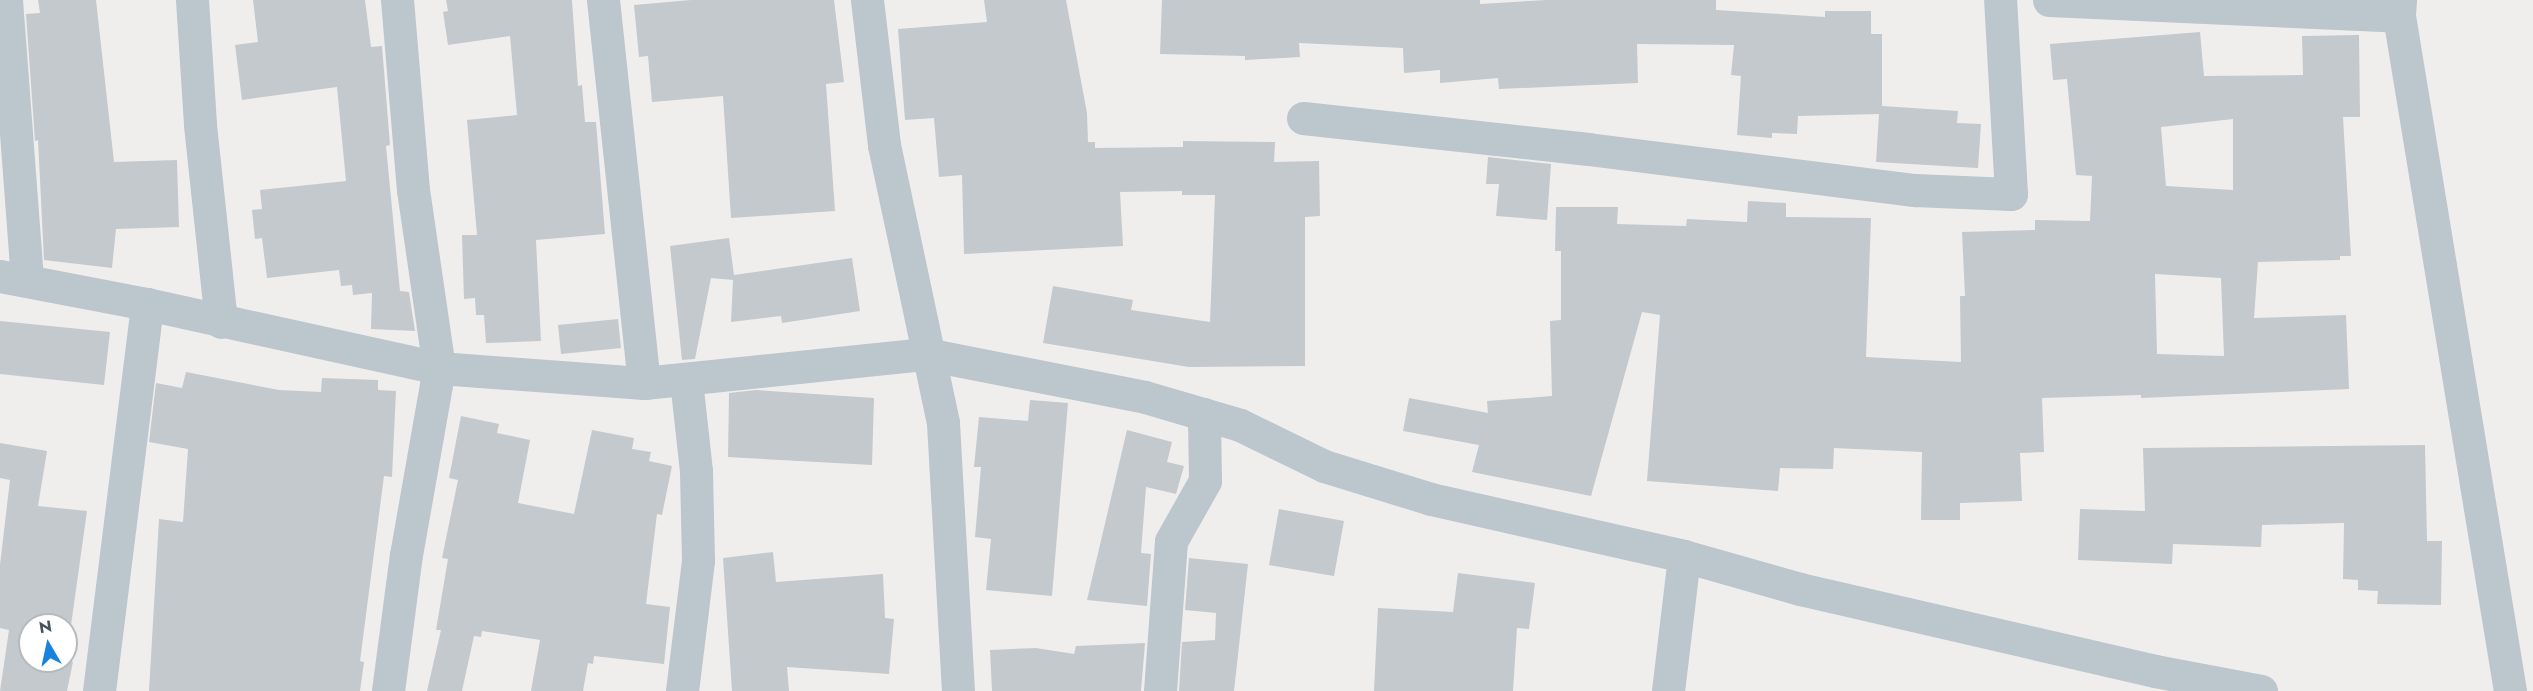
<!DOCTYPE html>
<html>
<head>
<meta charset="utf-8">
<style>
	body { margin:0 }
	#map { position:relative; width:2533px; height:691px; overflow:hidden; background:#f0eded; font-family:Jost,sans-serif }
	div>[style] { position:absolute }
	.building>* { inset:0; background:#c4c9cd }
	.minor>* { height:33px; margin:-16.5px; padding:0 16.5px; transform-origin:16.5px; border-radius:16.5px; background:#bbc6cd }
	span { translate:-50% -50%; white-space:nowrap; text-align:center; line-height:1.15; -webkit-text-stroke:4.5px #fff; paint-order:stroke }
	.north { position:absolute; left:18px; top:613px; width:60px; height:60px; box-sizing:border-box; background:#fff; border:2px solid #b5babd; border-radius:50%; rotate:351deg; font-size:16px; font-weight:700; line-height:24px; text-align:center; color:#46535b }
	.north::after { content:''; display:block; margin:auto; width:21px; height:27px; background:#1882df; clip-path:polygon(50% 0,100% 100%,50% 72%,0 100%) }
</style>
</head>
<body>
<div id="map">
	<div class="building">
		<i style="clip-path:polygon(38px 0,96px 0,114px 162px,177px 160px,179px 227px,116px 229px,112px 268px,44px 260px,38px 140px,35px 141px,26px 14px,40px 13px)"></i>
		<i style="clip-path:polygon(253px 0,365px 0,371px 47px,382px 46px,390px 145px,386px 146px,400px 291px,409px 292px,415px 331px,371px 329px,372px 293px,353px 295px,352px 285px,341px 286px,339px 270px,267px 278px,262px 238px,255px 239px,252px 210px,262px 209px,260px 190px,346px 181px,337px 87px,242px 100px,235px 45px,258px 42px)"></i>
		<i style="clip-path:polygon(446px 0,572px 0,578px 86px,582px 85px,585px 122px,596px 122px,605px 234px,536px 240px,541px 341px,486px 343px,484px 315px,476px 315px,475px 298px,464px 299px,462px 235px,477px 235px,467px 120px,517px 115px,510px 36px,448px 45px,443px 12px,448px 11px)"></i>
		<i style="clip-path:polygon(691px 0,834px 0,844px 82px,826px 84px,835px 211px,731px 218px,723px 96px,652px 102px,648px 56px,639px 57px,634px 5px)"></i>
		<i style="clip-path:polygon(984px 0,1066px 0,1087px 113px,1088px 142px,1095px 142px,1095px 148px,1183px 147px,1183px 141px,1275px 142px,1274px 162px,1319px 161px,1320px 216px,1305px 217px,1305px 366px,1189px 367px,1043px 343px,1053px 286px,1133px 300px,1131px 310px,1210px 322px,1215px 195px,1182px 195px,1182px 191px,1120px 192px,1123px 246px,964px 254px,962px 175px,939px 177px,934px 118px,905px 120px,898px 29px,987px 22px)"></i>
		<i style="clip-path:polygon(1162px 0,1480px 0,1480px 4px,1547px 0,1716px 0,1716px 10px,1825px 17px,1825px 11px,1871px 11px,1871px 34px,1882px 34px,1882px 106px,1958px 111px,1957px 123px,1981px 124px,1978px 168px,1876px 162px,1879px 114px,1798px 116px,1797px 134px,1772px 133px,1772px 138px,1737px 135px,1741px 76px,1731px 75px,1734px 45px,1637px 44px,1638px 83px,1499px 89px,1498px 78px,1440px 83px,1440px 70px,1404px 73px,1403px 48px,1299px 43px,1300px 57px,1245px 60px,1245px 56px,1160px 54px)"></i>
		<i style="clip-path:polygon(evenodd,2200px 32px,2204px 76px,2303px 75px,2302px 36px,2359px 35px,2360px 117px,2343px 117px,2351px 256px,2340px 256px,2340px 260px,2258px 262px,2254px 318px,2346px 315px,2349px 389px,2141px 398px,2141px 395px,2042px 398px,2044px 452px,2020px 453px,2022px 501px,1960px 503px,1960px 520px,1921px 520px,1922px 452px,1834px 448px,1833px 469px,1780px 468px,1778px 491px,1647px 481px,1660px 315px,1642px 312px,1591px 496px,1472px 472px,1479px 445px,1403px 431px,1409px 398px,1488px 413px,1487px 401px,1552px 396px,1550px 321px,1561px 320px,1561px 251px,1555px 251px,1556px 207px,1618px 207px,1617px 224px,1686px 226px,1687px 219px,1747px 222px,1748px 201px,1786px 203px,1786px 217px,1871px 218px,1866px 357px,1961px 362px,1960px 296px,1965px 296px,1962px 232px,2035px 230px,2035px 220px,2090px 221px,2092px 176px,2076px 175px,2067px 79px,2053px 80px,2050px 44px,2200px 32px,2233px 119px,2233px 190px,2166px 186px,2161px 127px,2233px 119px,2200px 32px,2155px 274px,2221px 278px,2224px 356px,2157px 354px,2155px 274px)"></i>
		<i style="clip-path:polygon(1488px 157px,1551px 164px,1547px 220px,1496px 216px,1499px 184px,1486px 184px)"></i>
		<i style="clip-path:polygon(729px 238px,734px 275px,852px 258px,860px 311px,782px 323px,781px 316px,731px 322px,733px 280px,711px 278px,695px 359px,682px 360px,670px 246px)"></i>
		<i style="clip-path:polygon(618px 319px,621px 348px,561px 354px,558px 325px)"></i>
		<i style="clip-path:polygon(0 321px,110px 332px,104px 385px,0 374px)"></i>
		<i style="clip-path:polygon(186px 372px,279px 390px,321px 392px,322px 378px,378px 380px,378px 390px,396px 391px,392px 477px,384px 476px,360px 661px,364px 662px,360px 691px,149px 691px,159px 519px,183px 522px,188px 449px,149px 442px,156px 383px,182px 388px)"></i>
		<i style="clip-path:polygon(756px 390px,874px 398px,872px 465px,728px 457px,729px 393px)"></i>
		<i style="clip-path:polygon(1030px 400px,1068px 403px,1052px 596px,986px 590px,991px 539px,975px 537px,981px 467px,974px 467px,979px 417px,1028px 421px)"></i>
		<i style="clip-path:polygon(461px 416px,499px 424px,497px 433px,530px 440px,518px 503px,574px 514px,592px 430px,634px 438px,632px 449px,651px 452px,649px 461px,672px 466px,662px 515px,657px 514px,646px 604px,670px 607px,664px 664px,594px 656px,593px 664px,588px 663px,583px 691px,531px 691px,540px 640px,482px 631px,481px 637px,474px 636px,462px 691px,427px 691px,441px 630px,436px 630px,448px 559px,442px 558px,458px 480px,449px 478px)"></i>
		<i style="clip-path:polygon(1127px 430px,1172px 442px,1167px 462px,1184px 466px,1176px 494px,1146px 487px,1141px 553px,1151px 554px,1147px 606px,1087px 600px)"></i>
		<i style="clip-path:polygon(evenodd,0 443px,47px 451px,38px 506px,87px 511px,66px 661px,73px 662px,67px 691px,0 691px,9px 630px,0 628px,0 565px,10px 480px,0 478px,0 443px,30px 625px,66px 625px,66px 661px,30px 661px,30px 625px)"></i>
		<i style="clip-path:polygon(2425px 445px,2427px 541px,2442px 541px,2441px 605px,2377px 604px,2378px 591px,2358px 590px,2358px 580px,2343px 579px,2344px 523px,2262px 525px,2261px 547px,2173px 544px,2172px 564px,2078px 560px,2080px 509px,2145px 511px,2143px 448px)"></i>
		<i style="clip-path:polygon(1279px 509px,1344px 521px,1334px 576px,1269px 565px)"></i>
		<i style="clip-path:polygon(773px 552px,776px 582px,883px 574px,885px 618px,894px 619px,889px 674px,787px 667px,789px 691px,732px 691px,723px 558px)"></i>
		<i style="clip-path:polygon(1189px 558px,1248px 564px,1234px 691px,1179px 691px,1182px 642px,1215px 640px,1216px 613px,1185px 610px)"></i>
		<i style="clip-path:polygon(1458px 573px,1535px 583px,1529px 629px,1517px 628px,1513px 691px,1374px 691px,1378px 608px,1453px 612px)"></i>
		<i style="clip-path:polygon(1145px 643px,1141px 691px,992px 691px,990px 650px,1036px 648px,1074px 654px,1076px 646px)"></i>
	</div>
	<div class="minor">
		<i style="left:6px;top:0;width:281px;rotate:85.7deg"></i>
		<i style="left:192px;top:0;width:125px;rotate:86.3deg"></i>
		<i style="left:200px;top:125px;width:198px;rotate:83.9deg"></i>
		<i style="left:603px;top:0;width:385px;rotate:83.9deg"></i>
		<i style="left:867px;top:0;width:146px;rotate:83.3deg"></i>
		<i style="left:884px;top:145px;width:284px;rotate:78deg"></i>
		<i style="left:943px;top:423px;width:268px;rotate:86.8deg"></i>
		<i style="left:2049px;top:0;width:350px;rotate:2.6deg"></i>
		<i style="left:2400px;top:0;width:16px;rotate:94deg"></i>
		<i style="left:2399px;top:16px;width:684px;rotate:80.66deg"></i>
		<i style="left:1303px;top:118px;width:287px;rotate:6.2deg"></i>
		<i style="left:1588px;top:149px;width:329px;rotate:7.2deg"></i>
		<i style="left:1914px;top:190px;width:97px;rotate:2.4deg"></i>
		<i style="left:2011px;top:194px;width:194px;rotate:-93.2deg"></i>
		<i style="left:0;top:276px;width:150px;rotate:10.8deg"></i>
		<i style="left:147px;top:304px;width:299px;rotate:12.4deg"></i>
		<i style="left:439px;top:368px;width:206px;rotate:4.2deg"></i>
		<i style="left:644px;top:383px;width:283px;rotate:-5.9deg"></i>
		<i style="left:926px;top:354px;width:223px;rotate:11.1deg"></i>
		<i style="left:1145px;top:397px;width:99px;rotate:16.4deg"></i>
		<i style="left:1240px;top:425px;width:93px;rotate:26deg"></i>
		<i style="left:1324px;top:466px;width:112px;rotate:17.1deg"></i>
		<i style="left:1431px;top:499px;width:259px;rotate:12.7deg"></i>
		<i style="left:99px;top:691px;width:390px;rotate:-82.9deg"></i>
		<i style="left:388px;top:691px;width:137px;rotate:-82.5deg"></i>
		<i style="left:406px;top:555px;width:190px;rotate:-80deg"></i>
		<i style="left:439px;top:368px;width:180px;rotate:-98.3deg"></i>
		<i style="left:413px;top:190px;width:191px;rotate:-94.8deg"></i>
		<i style="left:682px;top:691px;width:132px;rotate:-83deg"></i>
		<i style="left:698px;top:560px;width:89px;rotate:-91.3deg"></i>
		<i style="left:696px;top:471px;width:92px;rotate:-96.3deg"></i>
		<i style="left:1160px;top:691px;width:150px;rotate:-85.8deg"></i>
		<i style="left:1171px;top:541px;width:69px;rotate:-60.5deg"></i>
		<i style="left:1205px;top:481px;width:67px;rotate:-90.9deg"></i>
		<i style="left:1668px;top:691px;width:136px;rotate:-83.2deg"></i>
		<i style="left:1684px;top:556px;width:121px;rotate:15.9deg"></i>
		<i style="left:1800px;top:589px;width:364px;rotate:13deg"></i>
		<i style="left:2155px;top:671px;width:108px;rotate:10.7deg"></i>
	</div>
	<div class="north">N</div>
</div>
</body>
</html>
